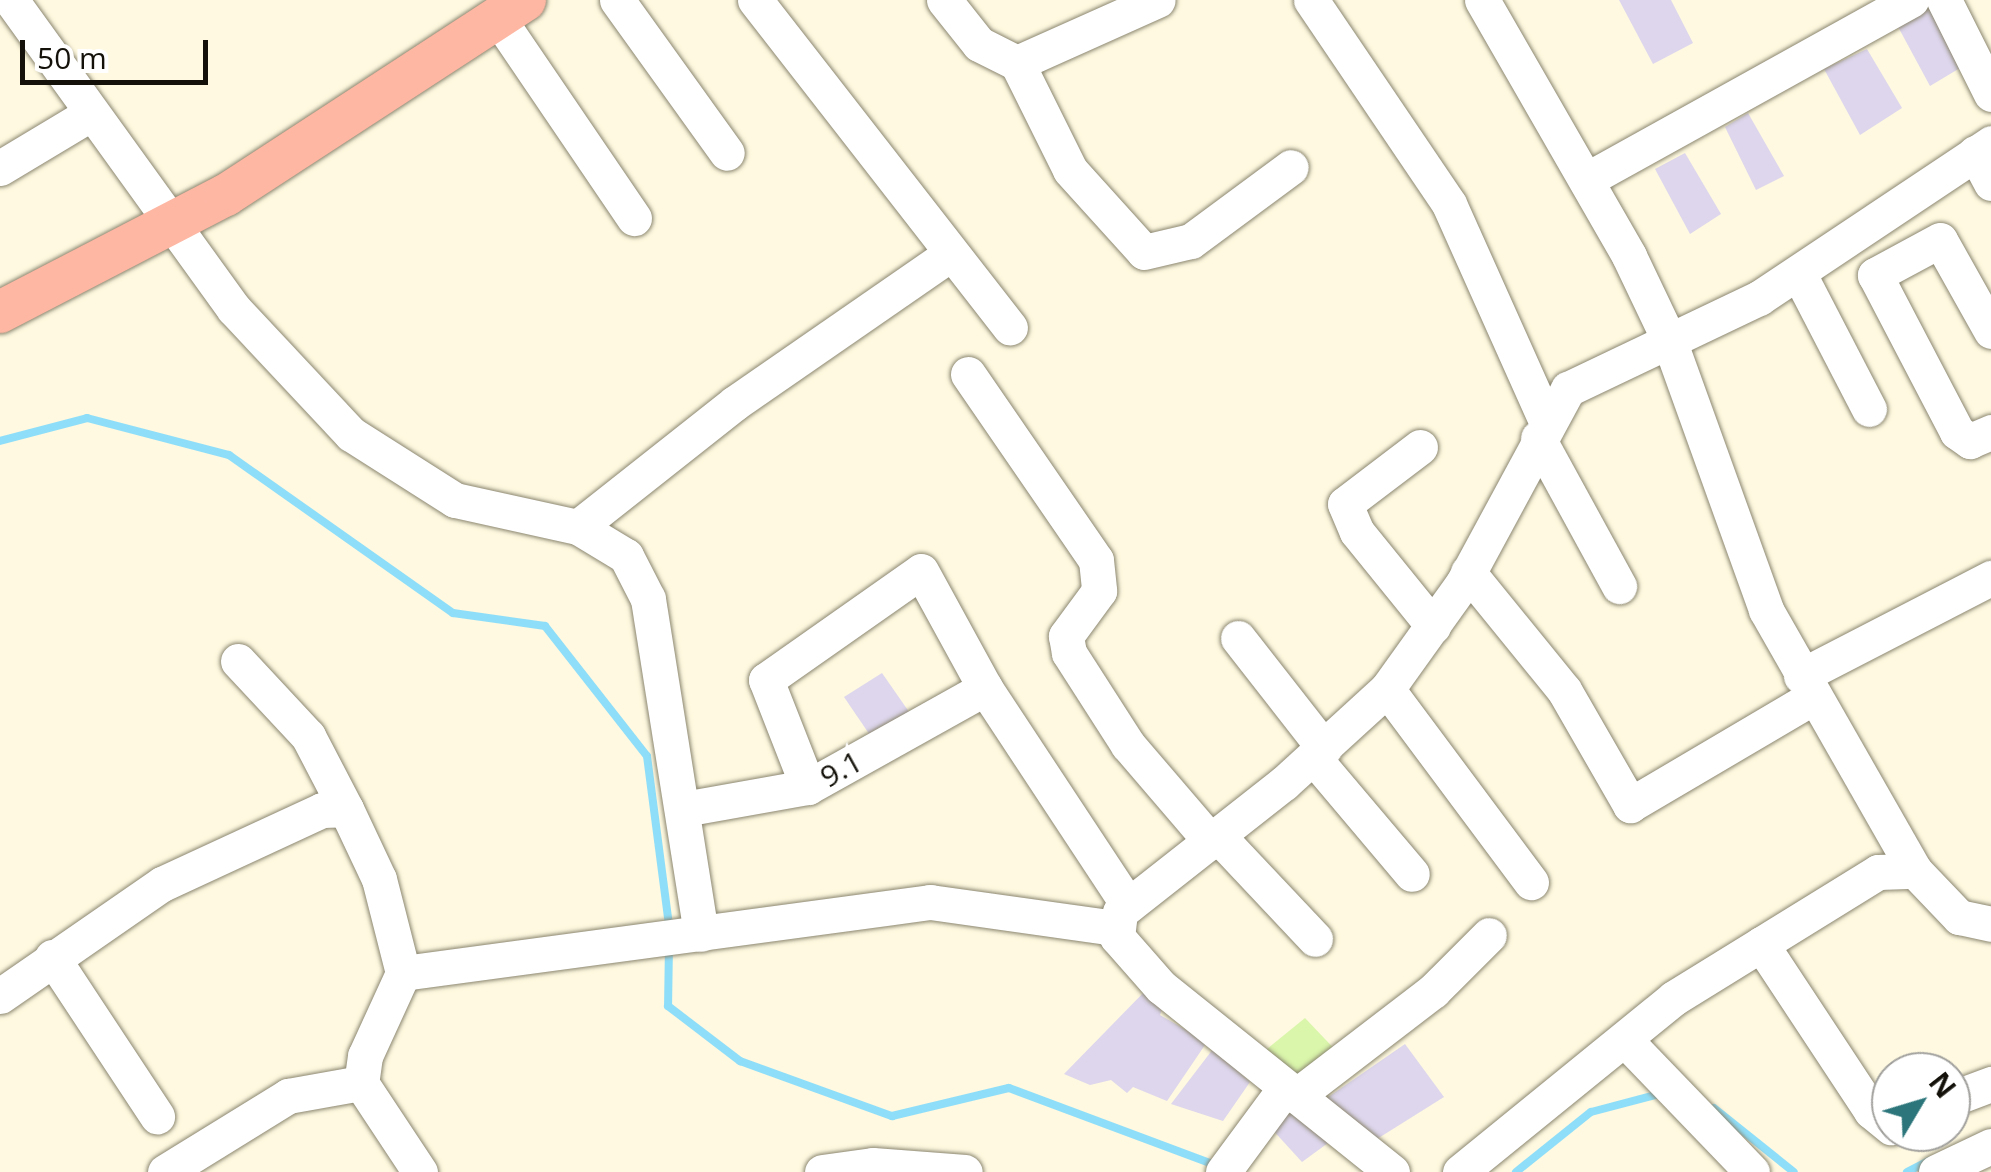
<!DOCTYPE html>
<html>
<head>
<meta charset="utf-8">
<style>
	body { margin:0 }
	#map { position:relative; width:1991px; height:1172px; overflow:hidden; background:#fef9e0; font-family:"Open Sans",sans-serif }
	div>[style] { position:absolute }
	.green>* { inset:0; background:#daf6ab }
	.stream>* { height:8px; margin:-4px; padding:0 4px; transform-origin:4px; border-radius:4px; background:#8fdef9 }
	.building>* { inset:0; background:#ddd6ed }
	.roads { filter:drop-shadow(0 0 2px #8b8670) drop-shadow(0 0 2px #8b8670) }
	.minor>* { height:35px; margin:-17.5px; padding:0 17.5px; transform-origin:17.5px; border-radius:17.5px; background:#fff }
	.major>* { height:42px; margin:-21px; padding:0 21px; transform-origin:21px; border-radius:21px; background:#fdb7a3 }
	span { translate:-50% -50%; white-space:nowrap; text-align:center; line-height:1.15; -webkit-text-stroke:10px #fff; paint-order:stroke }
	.street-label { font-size:30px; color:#131109 }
	.north { position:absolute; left:1871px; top:1052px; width:100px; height:100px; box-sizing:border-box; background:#fff; border:2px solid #a1a09d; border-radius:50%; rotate:52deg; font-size:28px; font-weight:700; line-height:40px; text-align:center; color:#131109 }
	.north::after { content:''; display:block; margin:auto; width:35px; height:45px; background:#2c767b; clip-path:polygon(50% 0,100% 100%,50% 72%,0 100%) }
	.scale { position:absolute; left:20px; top:40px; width:188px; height:45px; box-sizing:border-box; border:5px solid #131109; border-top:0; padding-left:12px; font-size:30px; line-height:35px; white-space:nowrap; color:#131109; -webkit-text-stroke:8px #fff; paint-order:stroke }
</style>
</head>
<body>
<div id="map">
	<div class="green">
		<i style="clip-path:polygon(1305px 1018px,1343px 1058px,1309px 1086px,1256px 1058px)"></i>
	</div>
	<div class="stream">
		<i style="left:0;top:441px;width:90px;rotate:-14.8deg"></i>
		<i style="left:87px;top:418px;width:147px;rotate:14.6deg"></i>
		<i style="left:229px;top:455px;width:274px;rotate:35.2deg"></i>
		<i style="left:453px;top:613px;width:93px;rotate:8deg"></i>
		<i style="left:545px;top:626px;width:165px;rotate:51.9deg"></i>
		<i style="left:647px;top:756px;width:171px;rotate:82.6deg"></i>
		<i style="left:669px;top:945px;width:61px;rotate:90.9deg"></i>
		<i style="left:668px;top:1006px;width:91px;rotate:37.4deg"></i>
		<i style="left:740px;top:1061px;width:162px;rotate:19.9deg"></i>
		<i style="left:892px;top:1116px;width:120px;rotate:-13.5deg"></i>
		<i style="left:1009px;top:1088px;width:223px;rotate:20.5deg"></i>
		<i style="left:1714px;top:1108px;width:102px;rotate:38.7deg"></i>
		<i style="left:1516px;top:1172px;width:96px;rotate:-38.7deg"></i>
		<i style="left:1591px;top:1112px;width:74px;rotate:-14.8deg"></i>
		<i style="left:1907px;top:1172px;width:25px;rotate:-27deg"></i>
	</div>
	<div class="building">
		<i style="clip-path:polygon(1619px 0,1671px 0,1693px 43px,1653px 64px)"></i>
		<i style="clip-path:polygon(1937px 0,1970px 62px,1930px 86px,1896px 23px)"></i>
		<i style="clip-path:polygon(1867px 49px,1902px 108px,1860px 135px,1824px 69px)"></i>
		<i style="clip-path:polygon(1748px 113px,1784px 176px,1756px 190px,1725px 127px)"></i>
		<i style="clip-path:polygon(1685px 153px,1721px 214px,1690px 234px,1655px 169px)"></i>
		<i style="clip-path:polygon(882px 673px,914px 719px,874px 741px,844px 697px)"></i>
		<i style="clip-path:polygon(1149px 987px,1164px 1004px,1160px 1015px,1207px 1042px,1167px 1101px,1133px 1087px,1127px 1093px,1111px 1080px,1090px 1085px,1064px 1074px)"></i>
		<i style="clip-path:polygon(1405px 1044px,1444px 1097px,1369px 1144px,1318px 1104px)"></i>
		<i style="clip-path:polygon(1213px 1049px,1250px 1082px,1223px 1121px,1171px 1104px)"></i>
		<i style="clip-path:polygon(1296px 1105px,1328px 1143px,1302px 1162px,1269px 1126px)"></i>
	</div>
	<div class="roads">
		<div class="minor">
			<i style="left:11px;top:0;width:381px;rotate:54.2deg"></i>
			<i style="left:234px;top:309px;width:171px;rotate:46.9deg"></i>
			<i style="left:351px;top:434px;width:123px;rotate:32.4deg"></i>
			<i style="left:455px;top:500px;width:126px;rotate:12.4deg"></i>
			<i style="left:578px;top:527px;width:56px;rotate:31.1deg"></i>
			<i style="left:626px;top:556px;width:48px;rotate:62.9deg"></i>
			<i style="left:648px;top:599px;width:339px;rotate:81deg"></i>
			<i style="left:617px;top:0;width:188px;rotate:54.3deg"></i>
			<i style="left:755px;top:0;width:415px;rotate:52.1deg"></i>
			<i style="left:944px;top:0;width:56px;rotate:51.5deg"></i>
			<i style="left:979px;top:44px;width:42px;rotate:26.6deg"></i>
			<i style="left:1017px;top:63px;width:154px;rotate:-24.1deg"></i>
			<i style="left:1311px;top:0;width:246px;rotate:55.9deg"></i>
			<i style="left:1449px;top:204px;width:238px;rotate:65.9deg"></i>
			<i style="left:1482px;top:0;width:295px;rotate:60.1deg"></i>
			<i style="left:1629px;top:256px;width:93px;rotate:64.5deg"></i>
			<i style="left:1669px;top:340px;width:287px;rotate:70.2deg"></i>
			<i style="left:1766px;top:610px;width:301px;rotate:60.3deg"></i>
			<i style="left:1944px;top:0;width:105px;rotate:63.4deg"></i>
			<i style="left:498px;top:18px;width:242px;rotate:55.8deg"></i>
			<i style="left:1017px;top:63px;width:119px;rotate:63.6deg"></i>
			<i style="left:1070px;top:170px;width:110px;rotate:47.9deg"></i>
			<i style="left:1144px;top:252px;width:48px;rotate:-13.2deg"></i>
			<i style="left:1191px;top:241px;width:124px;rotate:-36.5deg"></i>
			<i style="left:1975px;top:153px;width:34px;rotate:62deg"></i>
			<i style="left:0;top:168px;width:105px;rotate:-31deg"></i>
			<i style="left:1586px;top:180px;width:372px;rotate:-29deg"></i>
			<i style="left:1799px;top:274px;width:152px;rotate:62.6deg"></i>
			<i style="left:1991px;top:331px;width:104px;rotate:-119.3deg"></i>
			<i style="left:1940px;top:240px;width:74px;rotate:151.7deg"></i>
			<i style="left:1875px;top:275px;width:177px;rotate:62.4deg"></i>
			<i style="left:1957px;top:432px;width:16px;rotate:35deg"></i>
			<i style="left:1970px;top:441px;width:23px;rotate:-23deg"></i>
			<i style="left:968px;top:374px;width:226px;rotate:55.5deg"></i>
			<i style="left:1096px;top:560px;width:31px;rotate:84deg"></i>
			<i style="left:1099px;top:591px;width:56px;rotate:126.3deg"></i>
			<i style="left:1066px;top:636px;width:17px;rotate:80deg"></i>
			<i style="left:1069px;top:653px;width:109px;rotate:57.3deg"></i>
			<i style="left:1128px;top:745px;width:128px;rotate:49.4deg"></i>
			<i style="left:1538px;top:438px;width:169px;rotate:61.3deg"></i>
			<i style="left:1420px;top:447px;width:94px;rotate:142.8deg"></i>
			<i style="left:1345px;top:504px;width:30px;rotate:67deg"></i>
			<i style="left:1357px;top:532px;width:121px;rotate:51deg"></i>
			<i style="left:578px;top:527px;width:200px;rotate:-38.3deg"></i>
			<i style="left:735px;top:403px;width:260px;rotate:-34.7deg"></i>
			<i style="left:1468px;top:572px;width:152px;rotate:50.9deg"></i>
			<i style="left:1564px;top:690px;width:133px;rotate:60.1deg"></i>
			<i style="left:1630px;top:805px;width:212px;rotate:-30.5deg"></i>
			<i style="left:1238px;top:638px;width:140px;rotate:52deg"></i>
			<i style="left:238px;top:661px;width:103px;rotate:47deg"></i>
			<i style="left:308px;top:736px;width:82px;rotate:62.5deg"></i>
			<i style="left:1801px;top:676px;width:214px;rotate:-27.3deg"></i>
			<i style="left:1387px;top:689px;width:241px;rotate:53.3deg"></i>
			<i style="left:1313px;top:757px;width:153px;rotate:49.8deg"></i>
			<i style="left:808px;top:787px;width:115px;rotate:-111.4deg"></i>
			<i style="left:766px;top:680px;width:189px;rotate:-35.1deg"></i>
			<i style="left:921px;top:571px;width:133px;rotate:61.3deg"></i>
			<i style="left:985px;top:688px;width:260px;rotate:56.6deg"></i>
			<i style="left:684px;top:809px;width:126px;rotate:-10.1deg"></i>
			<i style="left:808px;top:787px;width:203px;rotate:-29.2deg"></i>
			<i style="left:1219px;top:837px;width:140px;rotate:46.7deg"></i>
			<i style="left:1761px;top:944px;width:200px;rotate:56.6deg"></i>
			<i style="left:1871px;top:1111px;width:26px;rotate:39deg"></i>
			<i style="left:52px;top:957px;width:191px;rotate:56.6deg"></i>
			<i style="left:403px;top:973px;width:532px;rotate:-7.67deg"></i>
			<i style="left:930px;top:902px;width:186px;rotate:8deg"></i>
			<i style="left:0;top:996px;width:197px;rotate:-34.7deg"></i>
			<i style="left:162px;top:884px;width:176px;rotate:-24.8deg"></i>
			<i style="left:322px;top:810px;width:24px;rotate:-2deg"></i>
			<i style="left:346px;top:809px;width:77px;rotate:64.8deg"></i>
			<i style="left:379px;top:879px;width:97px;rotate:75.7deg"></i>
			<i style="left:403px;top:973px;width:91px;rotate:114.6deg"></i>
			<i style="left:365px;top:1056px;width:27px;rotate:98deg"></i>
			<i style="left:361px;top:1083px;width:107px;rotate:56.5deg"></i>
			<i style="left:1625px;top:1040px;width:183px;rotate:46.1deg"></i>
			<i style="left:1296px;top:1096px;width:173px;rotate:-37.5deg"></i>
			<i style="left:1433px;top:991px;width:79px;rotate:-45deg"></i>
			<i style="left:1951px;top:1099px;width:43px;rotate:-20.6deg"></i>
			<i style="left:165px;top:1172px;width:145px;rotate:-31.7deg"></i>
			<i style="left:288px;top:1096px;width:74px;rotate:-10.1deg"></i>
			<i style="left:822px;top:1172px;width:51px;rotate:-7.8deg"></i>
			<i style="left:873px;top:1165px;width:92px;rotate:4.4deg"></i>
			<i style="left:1223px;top:1172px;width:104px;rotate:-53.6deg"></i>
			<i style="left:1392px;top:1172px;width:296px;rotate:-141.3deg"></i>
			<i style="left:1161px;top:987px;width:67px;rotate:-131.3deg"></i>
			<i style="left:1117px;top:937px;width:25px;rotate:-83deg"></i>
			<i style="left:1120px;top:912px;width:209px;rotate:-38.2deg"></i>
			<i style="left:1284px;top:783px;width:139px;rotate:-42.4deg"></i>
			<i style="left:1387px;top:689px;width:130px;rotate:-54.4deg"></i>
			<i style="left:1463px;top:583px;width:221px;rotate:-61.6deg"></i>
			<i style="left:1568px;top:389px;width:212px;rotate:-25.5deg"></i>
			<i style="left:1759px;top:298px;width:279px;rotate:-33.7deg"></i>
			<i style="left:1460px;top:1172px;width:276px;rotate:-39.1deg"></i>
			<i style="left:1674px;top:998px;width:240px;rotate:-31.7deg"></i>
			<i style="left:1878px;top:872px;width:37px;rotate:-2deg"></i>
			<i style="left:1915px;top:871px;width:64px;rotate:46.3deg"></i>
			<i style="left:1959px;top:917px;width:33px;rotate:12deg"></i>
			<i style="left:1936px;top:1172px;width:61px;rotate:-25.3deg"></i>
		</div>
		<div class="major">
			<i style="left:0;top:312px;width:254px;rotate:-27.4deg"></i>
			<i style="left:226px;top:195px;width:357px;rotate:-33.1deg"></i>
		</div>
	</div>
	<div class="street-label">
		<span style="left:841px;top:769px;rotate:-29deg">9.1</span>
	</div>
	<div class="north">N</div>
	<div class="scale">50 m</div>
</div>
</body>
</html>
